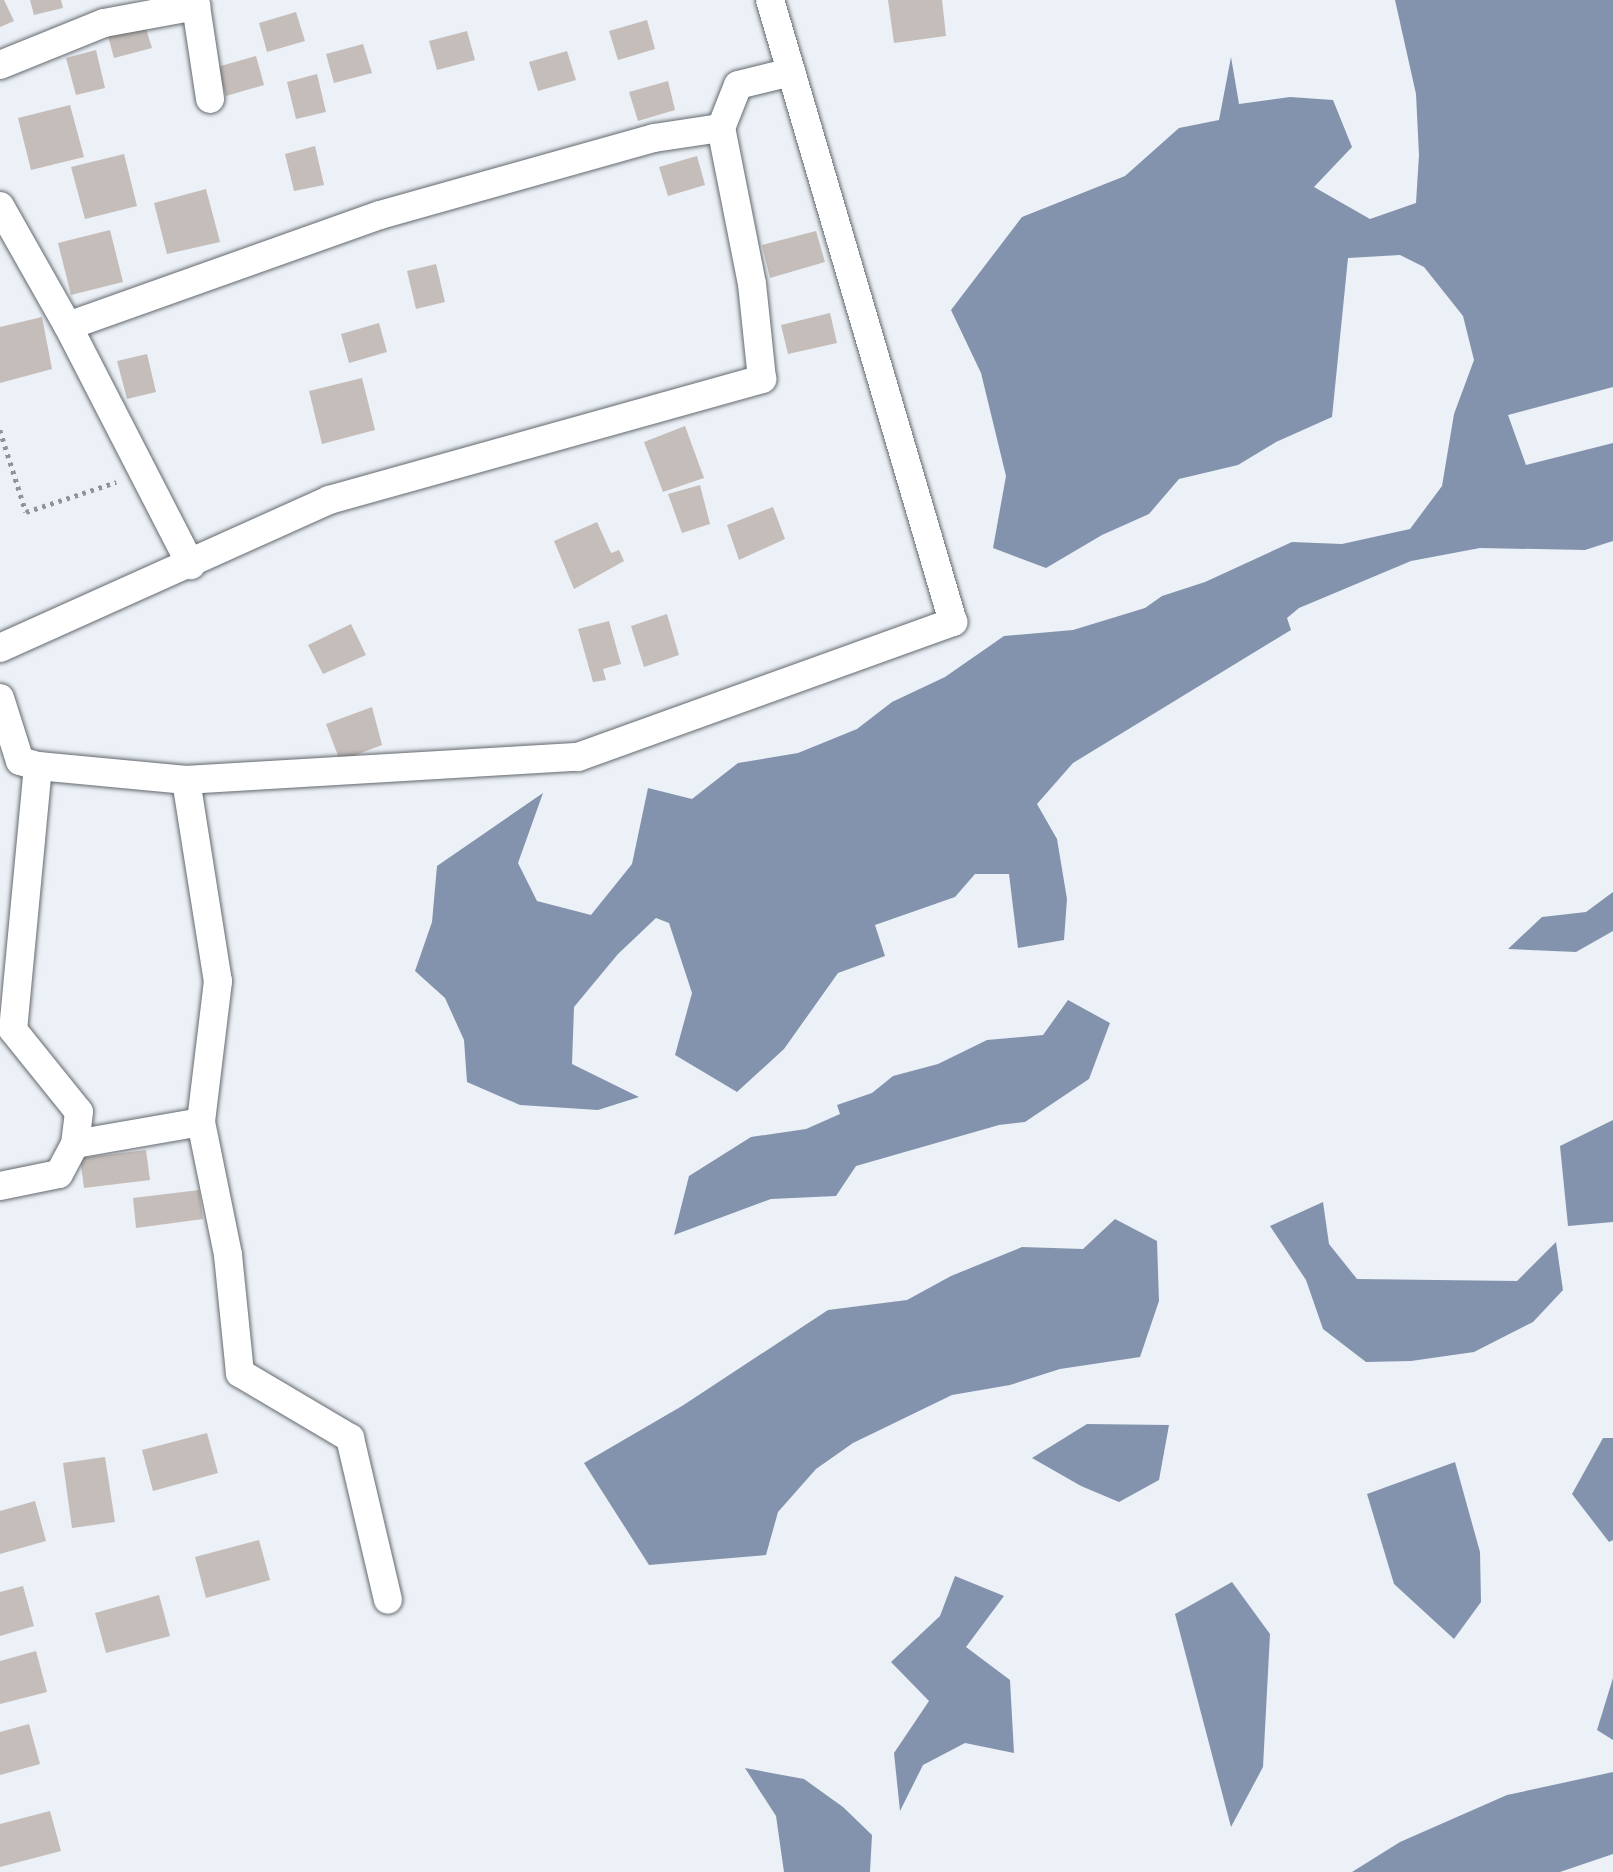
<!DOCTYPE html>
<html>
<head>
<meta charset="utf-8">
<style>
	body { margin:0 }
	#map { position:relative; width:1613px; height:1872px; overflow:hidden; background:#ebf1f7; font-family:"Space Grotesk",sans-serif }
	div>[style] { position:absolute }
	.water>* { inset:0; background:#8493ad }
	.building>* { inset:0; background:#c5bdb9 }
	.path>* { height:4.5px; margin-top:-2.25px; transform-origin:0; background:repeating-linear-gradient(90deg,#8f9498 0 3.5px,transparent 0 8.5px) }
	.roads { filter:drop-shadow(0 0 2px #64696e) drop-shadow(0 0 2px #64696e) }
	.street>* { height:28px; margin:-14px; padding:0 14px; transform-origin:14px; border-radius:14px; background:#fff }
	span { translate:-50% -50%; white-space:nowrap; text-align:center; line-height:1.15; -webkit-text-stroke:6px #fcfeff; paint-order:stroke }
</style>
</head>
<body>
<div id="map">
	<div class="water">
		<i style="clip-path:polygon(1395px 0,1613px 0,1613px 387px,1508px 415px,1526px 465px,1613px 443px,1613px 541px,1585px 550px,1480px 548px,1411px 561px,1299px 608px,1287px 618px,1291px 630px,1073px 763px,1037px 804px,1057px 839px,1067px 899px,1064px 940px,1018px 948px,1009px 874px,975px 874px,955px 897px,875px 925px,885px 956px,838px 973px,784px 1049px,737px 1092px,675px 1055px,692px 993px,669px 923px,656px 918px,618px 954px,574px 1007px,572px 1064px,639px 1097px,598px 1110px,520px 1105px,467px 1082px,464px 1040px,445px 998px,415px 971px,432px 922px,437px 866px,543px 793px,518px 863px,537px 901px,591px 915px,632px 864px,648px 788px,692px 799px,738px 763px,798px 753px,857px 729px,892px 702px,945px 677px,1004px 636px,1073px 630px,1145px 608px,1162px 596px,1205px 582px,1292px 542px,1342px 544px,1410px 529px,1442px 486px,1454px 414px,1474px 360px,1463px 316px,1424px 267px,1400px 255px,1348px 258px,1332px 417px,1276px 442px,1238px 465px,1179px 479px,1149px 514px,1102px 535px,1046px 568px,993px 548px,1006px 476px,981px 373px,951px 310px,1022px 217px,1125px 176px,1179px 128px,1219px 120px,1231px 57px,1239px 104px,1290px 97px,1333px 100px,1352px 147px,1314px 187px,1370px 219px,1416px 203px,1419px 155px,1416px 94px)"></i>
		<i style="clip-path:polygon(1613px 892px,1613px 931px,1576px 952px,1508px 949px,1542px 917px,1586px 912px)"></i>
		<i style="clip-path:polygon(1068px 1000px,1110px 1023px,1089px 1079px,1025px 1122px,999px 1125px,856px 1166px,836px 1196px,771px 1199px,674px 1235px,689px 1176px,751px 1137px,806px 1129px,840px 1114px,837px 1105px,872px 1093px,893px 1076px,938px 1064px,987px 1040px,1043px 1035px)"></i>
		<i style="clip-path:polygon(1613px 1120px,1613px 1222px,1568px 1226px,1560px 1146px)"></i>
		<i style="clip-path:polygon(1323px 1202px,1329px 1244px,1357px 1279px,1517px 1281px,1556px 1242px,1563px 1290px,1533px 1322px,1474px 1352px,1411px 1361px,1366px 1362px,1323px 1329px,1306px 1280px,1270px 1226px)"></i>
		<i style="clip-path:polygon(1115px 1219px,1157px 1241px,1159px 1301px,1140px 1357px,1060px 1369px,1010px 1385px,952px 1395px,853px 1443px,816px 1469px,778px 1512px,766px 1555px,649px 1565px,584px 1463px,682px 1406px,828px 1310px,907px 1300px,951px 1276px,1022px 1247px,1083px 1249px)"></i>
		<i style="clip-path:polygon(1087px 1424px,1169px 1425px,1159px 1480px,1119px 1502px,1081px 1486px,1032px 1458px)"></i>
		<i style="clip-path:polygon(1603px 1438px,1613px 1438px,1613px 1540px,1609px 1542px,1572px 1494px)"></i>
		<i style="clip-path:polygon(1455px 1462px,1480px 1552px,1481px 1602px,1454px 1639px,1394px 1584px,1367px 1494px)"></i>
		<i style="clip-path:polygon(955px 1576px,1004px 1596px,966px 1647px,1010px 1680px,1014px 1753px,965px 1743px,923px 1765px,900px 1811px,894px 1753px,929px 1701px,891px 1662px,940px 1616px)"></i>
		<i style="clip-path:polygon(1232px 1582px,1270px 1634px,1263px 1767px,1231px 1827px,1175px 1614px)"></i>
		<i style="clip-path:polygon(1613px 1678px,1613px 1740px,1597px 1730px)"></i>
		<i style="clip-path:polygon(745px 1768px,804px 1779px,843px 1807px,872px 1835px,870px 1872px,784px 1872px,776px 1816px)"></i>
		<i style="clip-path:polygon(1613px 1772px,1613px 1854px,1560px 1872px,1352px 1872px,1400px 1842px,1507px 1795px)"></i>
	</div>
	<div class="building">
		<i style="clip-path:polygon(0 0,4px 0,14px 21px,0 27px)"></i>
		<i style="clip-path:polygon(30px 0,61px 0,63px 8px,34px 15px)"></i>
		<i style="clip-path:polygon(888px 0,942px 0,946px 36px,894px 43px)"></i>
		<i style="clip-path:polygon(296px 12px,305px 41px,267px 52px,259px 23px)"></i>
		<i style="clip-path:polygon(143px 19px,152px 48px,114px 58px,106px 29px)"></i>
		<i style="clip-path:polygon(647px 20px,655px 49px,618px 60px,609px 31px)"></i>
		<i style="clip-path:polygon(467px 31px,475px 60px,437px 70px,429px 41px)"></i>
		<i style="clip-path:polygon(363px 44px,372px 73px,334px 83px,326px 54px)"></i>
		<i style="clip-path:polygon(96px 50px,105px 88px,76px 95px,66px 58px)"></i>
		<i style="clip-path:polygon(567px 51px,576px 80px,538px 91px,529px 62px)"></i>
		<i style="clip-path:polygon(256px 56px,264px 85px,226px 96px,217px 67px)"></i>
		<i style="clip-path:polygon(317px 74px,326px 112px,296px 119px,287px 82px)"></i>
		<i style="clip-path:polygon(668px 81px,675px 110px,638px 121px,629px 92px)"></i>
		<i style="clip-path:polygon(70px 105px,84px 157px,31px 170px,18px 118px)"></i>
		<i style="clip-path:polygon(315px 146px,324px 185px,294px 191px,285px 154px)"></i>
		<i style="clip-path:polygon(124px 154px,137px 206px,85px 219px,71px 167px)"></i>
		<i style="clip-path:polygon(697px 156px,705px 185px,668px 196px,659px 167px)"></i>
		<i style="clip-path:polygon(206px 189px,220px 242px,167px 254px,154px 203px)"></i>
		<i style="clip-path:polygon(110px 230px,123px 282px,71px 295px,58px 243px)"></i>
		<i style="clip-path:polygon(816px 231px,825px 262px,770px 278px,762px 245px)"></i>
		<i style="clip-path:polygon(436px 264px,445px 302px,416px 309px,407px 271px)"></i>
		<i style="clip-path:polygon(830px 313px,837px 343px,788px 354px,781px 325px)"></i>
		<i style="clip-path:polygon(42px 317px,52px 369px,0 383px,0 327px)"></i>
		<i style="clip-path:polygon(379px 323px,387px 352px,349px 363px,341px 334px)"></i>
		<i style="clip-path:polygon(147px 354px,156px 392px,127px 399px,117px 361px)"></i>
		<i style="clip-path:polygon(362px 378px,375px 430px,322px 444px,309px 391px)"></i>
		<i style="clip-path:polygon(685px 426px,704px 478px,663px 492px,644px 442px)"></i>
		<i style="clip-path:polygon(700px 485px,710px 524px,682px 533px,668px 494px)"></i>
		<i style="clip-path:polygon(773px 507px,785px 539px,739px 560px,727px 525px)"></i>
		<i style="clip-path:polygon(597px 522px,611px 553px,619px 550px,624px 561px,574px 589px,554px 541px)"></i>
		<i style="clip-path:polygon(667px 614px,679px 655px,644px 667px,631px 626px)"></i>
		<i style="clip-path:polygon(609px 621px,621px 664px,603px 669px,606px 680px,593px 682px,578px 629px)"></i>
		<i style="clip-path:polygon(351px 624px,366px 655px,323px 674px,308px 645px)"></i>
		<i style="clip-path:polygon(372px 707px,382px 745px,340px 761px,326px 724px)"></i>
		<i style="clip-path:polygon(146px 1150px,150px 1180px,84px 1188px,80px 1158px)"></i>
		<i style="clip-path:polygon(199px 1190px,203px 1219px,136px 1228px,133px 1198px)"></i>
		<i style="clip-path:polygon(207px 1433px,218px 1473px,153px 1491px,142px 1450px)"></i>
		<i style="clip-path:polygon(105px 1457px,115px 1522px,72px 1528px,63px 1463px)"></i>
		<i style="clip-path:polygon(35px 1501px,46px 1541px,0 1554px,0 1511px)"></i>
		<i style="clip-path:polygon(259px 1540px,270px 1580px,206px 1598px,195px 1557px)"></i>
		<i style="clip-path:polygon(23px 1586px,34px 1626px,0 1636px,0 1592px)"></i>
		<i style="clip-path:polygon(159px 1595px,170px 1636px,106px 1653px,95px 1613px)"></i>
		<i style="clip-path:polygon(36px 1651px,47px 1692px,0 1704px,0 1661px)"></i>
		<i style="clip-path:polygon(29px 1724px,40px 1764px,0 1775px,0 1732px)"></i>
		<i style="clip-path:polygon(50px 1811px,61px 1851px,0 1867px,0 1824px)"></i>
	</div>
	<div class="path">
		<i style="left:0;top:430px;width:86px;rotate:72.4deg"></i>
		<i style="left:26px;top:512px;width:95px;rotate:-18.4deg"></i>
	</div>
	<div class="roads">
		<div class="street">
			<i style="left:0;top:65px;width:112px;rotate:-22deg"></i>
			<i style="left:104px;top:23px;width:94px;rotate:-10.5deg"></i>
			<i style="left:196px;top:6px;width:94px;rotate:81.4deg"></i>
			<i style="left:0;top:206px;width:138px;rotate:60.5deg"></i>
			<i style="left:68px;top:326px;width:331px;rotate:-19.6deg"></i>
			<i style="left:380px;top:215px;width:285px;rotate:-15.7deg"></i>
			<i style="left:654px;top:138px;width:68px;rotate:-8.5deg"></i>
			<i style="left:721px;top:128px;width:46px;rotate:-68.4deg"></i>
			<i style="left:738px;top:85px;width:55px;rotate:-13.8deg"></i>
			<i style="left:68px;top:326px;width:269px;rotate:62.8deg"></i>
			<i style="left:0;top:648px;width:361px;rotate:-24.2deg"></i>
			<i style="left:329px;top:500px;width:450px;rotate:-15.6deg"></i>
			<i style="left:762px;top:379px;width:96px;rotate:-96deg"></i>
			<i style="left:752px;top:284px;width:159px;rotate:-101.2deg"></i>
			<i style="left:0;top:698px;width:66px;rotate:72.4deg"></i>
			<i style="left:20px;top:761px;width:19px;rotate:16deg"></i>
			<i style="left:38px;top:766px;width:149px;rotate:5.4deg"></i>
			<i style="left:186px;top:780px;width:393px;rotate:-3.4deg"></i>
			<i style="left:578px;top:757px;width:399px;rotate:-19.8deg"></i>
			<i style="left:953px;top:622px;width:648px;rotate:-106.39deg"></i>
			<i style="left:38px;top:766px;width:265px;rotate:95.4deg"></i>
			<i style="left:13px;top:1030px;width:105px;rotate:51.2deg"></i>
			<i style="left:79px;top:1112px;width:32px;rotate:97deg"></i>
			<i style="left:75px;top:1144px;width:128px;rotate:-9.9deg"></i>
			<i style="left:186px;top:780px;width:204px;rotate:81deg"></i>
			<i style="left:218px;top:981px;width:142px;rotate:96.9deg"></i>
			<i style="left:201px;top:1122px;width:136px;rotate:78.5deg"></i>
			<i style="left:228px;top:1255px;width:119px;rotate:84.2deg"></i>
			<i style="left:240px;top:1373px;width:128px;rotate:30.6deg"></i>
			<i style="left:350px;top:1438px;width:166px;rotate:76.8deg"></i>
			<i style="left:0;top:1186px;width:60px;rotate:-11.5deg"></i>
			<i style="left:59px;top:1174px;width:34px;rotate:-62deg"></i>
		</div>
	</div>
</div>
</body>
</html>
